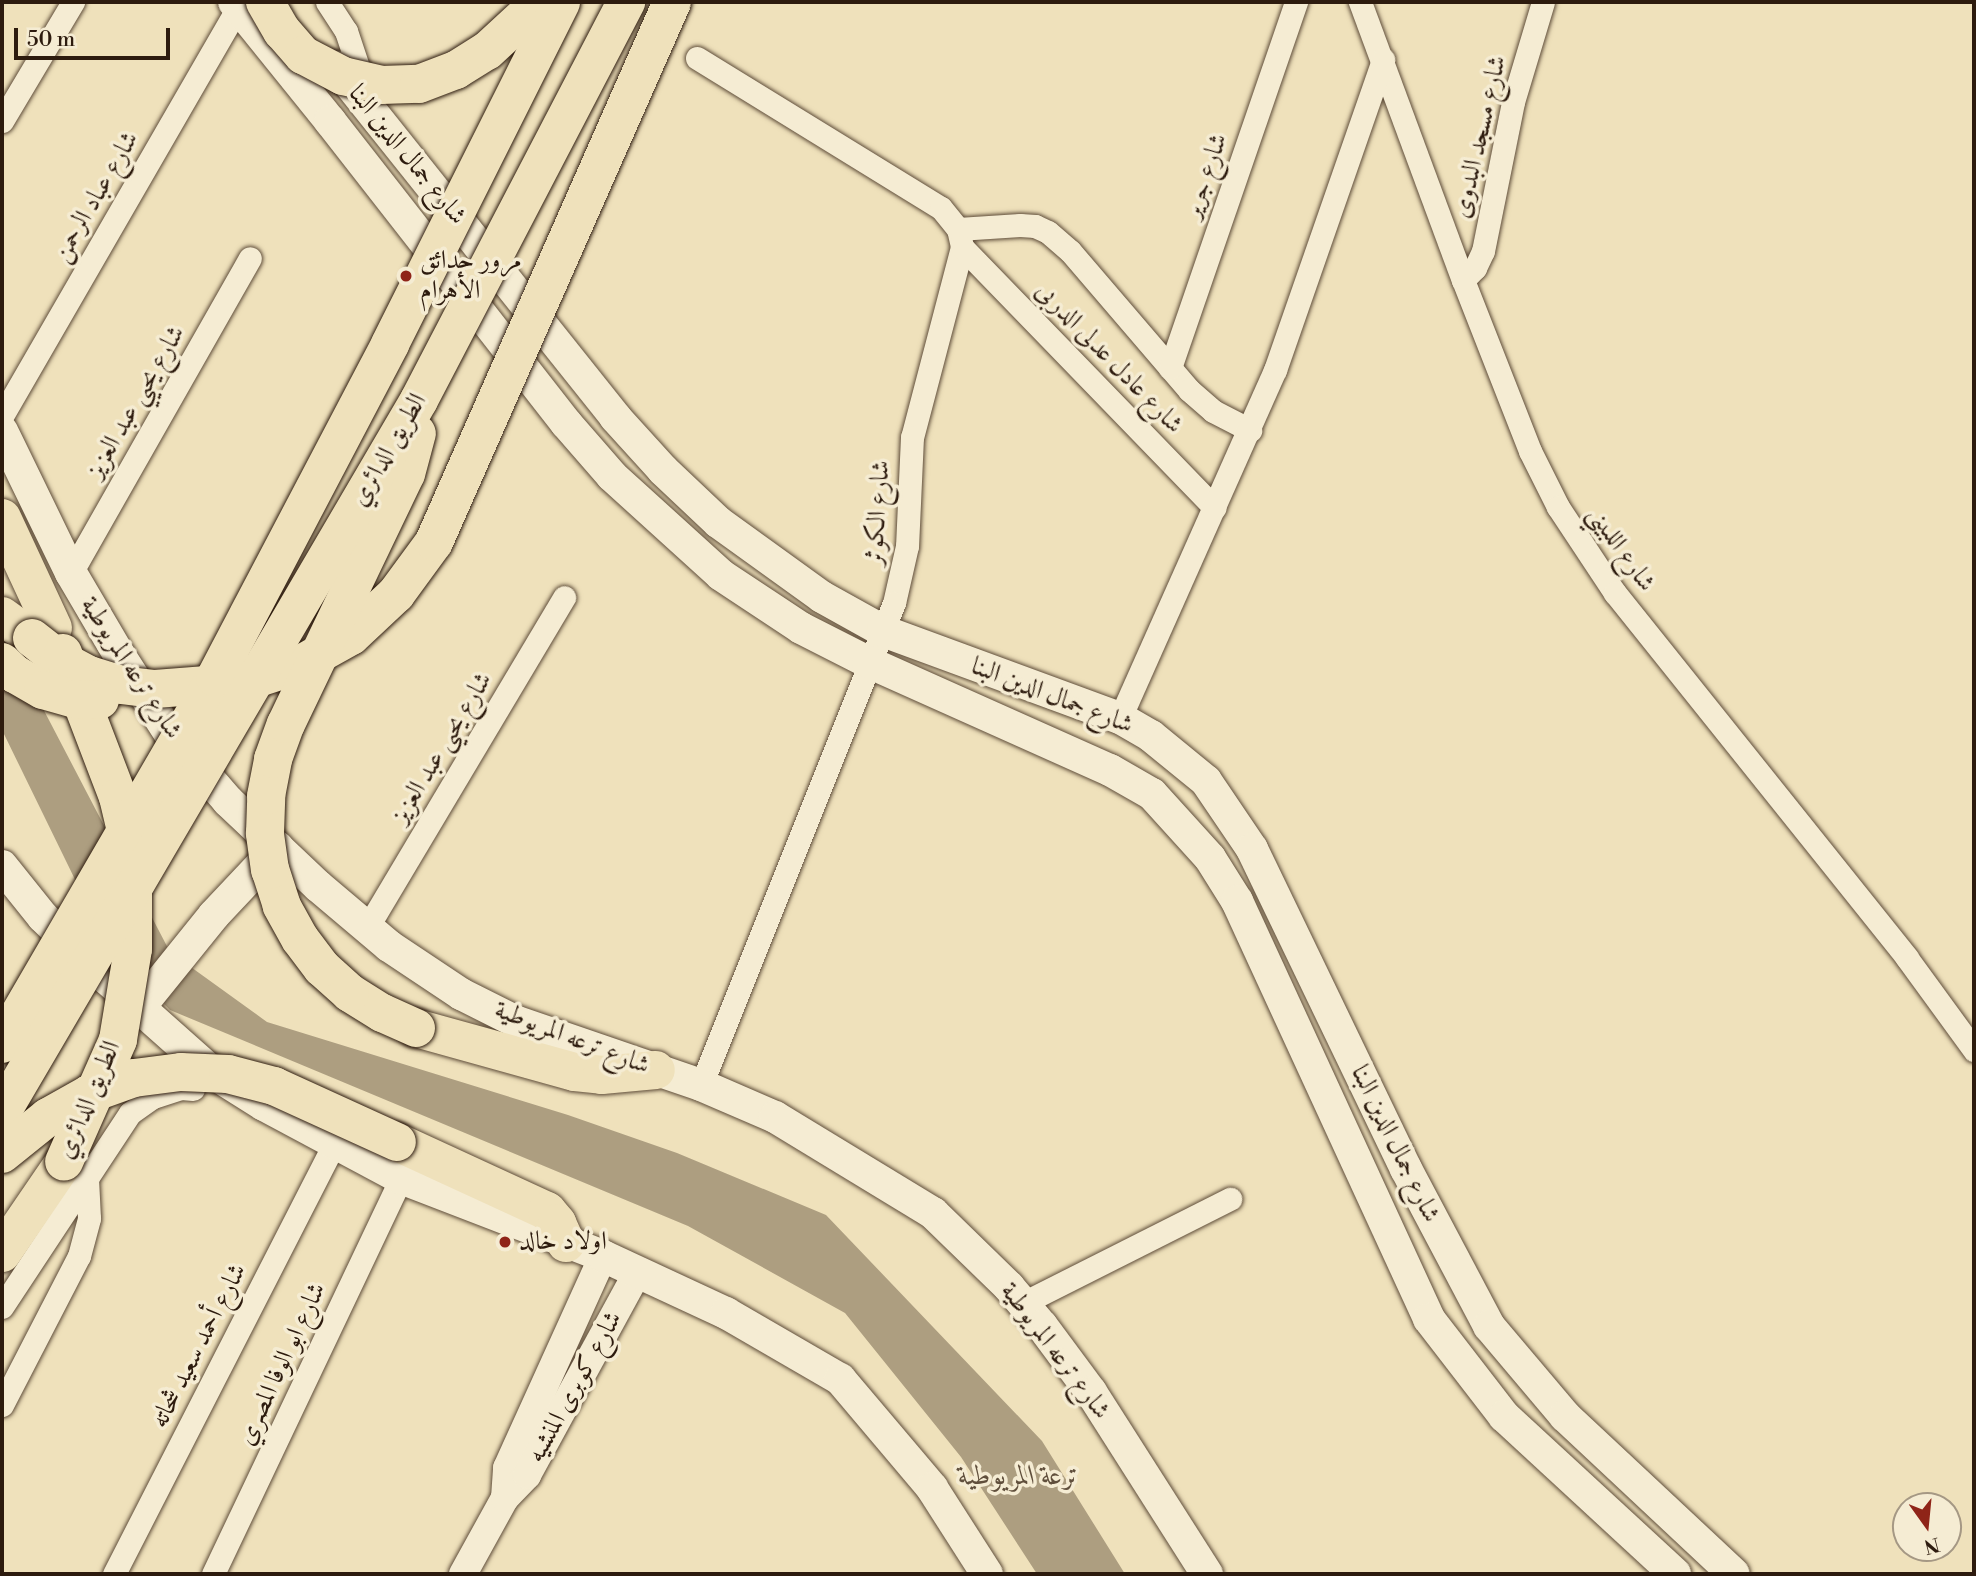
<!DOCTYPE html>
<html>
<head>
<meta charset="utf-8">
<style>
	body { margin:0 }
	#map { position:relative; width:1976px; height:1576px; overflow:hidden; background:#efe1bb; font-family:"Libre Bodoni",Amiri,serif }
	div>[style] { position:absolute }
	.water>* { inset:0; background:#ad9e80 }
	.roads { filter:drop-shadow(0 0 2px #5e4c39) drop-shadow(0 0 2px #5e4c39) }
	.minor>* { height:23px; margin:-11.5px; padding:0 11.5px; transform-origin:11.5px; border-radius:11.5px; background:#f5ecd3 }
	.tertiary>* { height:28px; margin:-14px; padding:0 14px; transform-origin:14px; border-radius:14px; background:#f5ecd3 }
	.secondary>* { height:32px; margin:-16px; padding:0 16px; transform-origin:16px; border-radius:16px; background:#f5ecd3 }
	.motorway>* { height:38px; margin:-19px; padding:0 19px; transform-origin:19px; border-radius:19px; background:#efe1bb }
	.bridges { filter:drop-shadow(0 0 2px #2d1b0e) drop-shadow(0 0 2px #2d1b0e) }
	.motorway-bridge>* { height:38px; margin:-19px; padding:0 19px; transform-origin:19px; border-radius:19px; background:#efe1bb }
	.dots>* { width:19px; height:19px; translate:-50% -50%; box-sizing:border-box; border:4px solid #f5ecd3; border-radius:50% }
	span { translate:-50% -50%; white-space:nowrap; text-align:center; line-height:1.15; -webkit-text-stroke:7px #f5ecd3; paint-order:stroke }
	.street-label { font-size:26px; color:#2d1b0e }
	.poi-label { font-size:26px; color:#2d1b0e }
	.left { translate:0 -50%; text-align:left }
	.water-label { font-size:28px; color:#604f3c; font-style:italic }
	.frame { position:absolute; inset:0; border:4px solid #2d1b0e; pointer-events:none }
	.north { position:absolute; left:1892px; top:1492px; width:70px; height:70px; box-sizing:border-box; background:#f5ecd3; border:2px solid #a59884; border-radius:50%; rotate:165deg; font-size:19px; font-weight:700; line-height:28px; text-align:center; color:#2d1b0e }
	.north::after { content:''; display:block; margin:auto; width:24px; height:32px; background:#8f2418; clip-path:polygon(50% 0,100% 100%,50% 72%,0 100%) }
	.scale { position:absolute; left:14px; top:28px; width:156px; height:32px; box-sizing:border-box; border:4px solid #2d1b0e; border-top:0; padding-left:9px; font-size:21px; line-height:24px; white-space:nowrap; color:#2d1b0e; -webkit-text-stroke:5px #f5ecd3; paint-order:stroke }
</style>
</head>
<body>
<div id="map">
	<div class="water">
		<i style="clip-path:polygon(2px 630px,170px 952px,267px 1022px,568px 1115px,677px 1153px,826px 1215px,1042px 1441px,1125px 1574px,1037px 1574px,961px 1457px,845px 1313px,688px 1226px,170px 1010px,108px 947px,2px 730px)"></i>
	</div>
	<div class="roads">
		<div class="minor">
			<i style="left:327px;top:2px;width:35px;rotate:57deg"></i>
			<i style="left:346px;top:31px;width:60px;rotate:71.6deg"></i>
			<i style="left:1360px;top:2px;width:296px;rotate:69.7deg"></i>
			<i style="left:1463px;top:280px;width:184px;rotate:68.6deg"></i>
			<i style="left:1530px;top:451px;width:63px;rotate:63.4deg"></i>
			<i style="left:1558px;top:507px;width:103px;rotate:56.5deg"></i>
			<i style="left:1615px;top:593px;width:467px;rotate:51.3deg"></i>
			<i style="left:1907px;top:958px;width:114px;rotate:53.9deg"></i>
			<i style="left:697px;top:58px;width:286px;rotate:31.6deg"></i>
			<i style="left:941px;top:208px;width:27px;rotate:51deg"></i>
			<i style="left:958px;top:229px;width:18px;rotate:77deg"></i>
			<i style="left:962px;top:247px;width:196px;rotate:104.7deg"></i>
			<i style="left:912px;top:437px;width:109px;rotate:92.6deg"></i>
			<i style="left:907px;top:546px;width:58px;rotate:102.8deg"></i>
			<i style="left:894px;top:603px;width:519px;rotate:111.82deg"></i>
			<i style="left:2px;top:121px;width:139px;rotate:-59.2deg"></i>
			<i style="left:958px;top:229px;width:62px;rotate:-3.7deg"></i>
			<i style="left:1020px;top:225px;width:15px;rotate:4deg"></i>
			<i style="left:1035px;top:226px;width:14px;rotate:25deg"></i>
			<i style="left:1048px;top:232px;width:29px;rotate:41deg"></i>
			<i style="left:1070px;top:251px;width:183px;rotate:49.4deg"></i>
			<i style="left:1189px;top:390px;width:32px;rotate:41deg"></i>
			<i style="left:1213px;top:411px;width:42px;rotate:27.2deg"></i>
			<i style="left:962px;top:247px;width:363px;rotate:45.9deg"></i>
			<i style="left:1463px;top:280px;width:17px;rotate:-45deg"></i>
			<i style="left:1475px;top:268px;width:19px;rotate:-65deg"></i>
			<i style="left:1483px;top:251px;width:152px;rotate:-78.6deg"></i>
			<i style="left:1513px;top:102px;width:104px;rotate:-73.3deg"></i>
			<i style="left:1170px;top:368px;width:387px;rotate:-71deg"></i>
			<i style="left:2px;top:416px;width:472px;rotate:-60deg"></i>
			<i style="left:71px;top:573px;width:362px;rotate:-60.4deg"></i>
			<i style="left:1120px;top:718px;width:381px;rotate:-66deg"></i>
			<i style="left:1275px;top:370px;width:329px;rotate:-70.8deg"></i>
			<i style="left:367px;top:928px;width:385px;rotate:-59.2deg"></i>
			<i style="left:1023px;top:1303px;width:232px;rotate:-26.7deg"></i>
			<i style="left:2px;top:1307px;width:232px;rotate:-56.6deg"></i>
			<i style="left:130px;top:1113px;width:28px;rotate:-35deg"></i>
			<i style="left:153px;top:1097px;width:29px;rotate:-18deg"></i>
			<i style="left:181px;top:1088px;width:12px;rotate:5deg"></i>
			<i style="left:2px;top:1405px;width:168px;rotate:-62.7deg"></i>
			<i style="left:79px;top:1256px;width:39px;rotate:-75deg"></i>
			<i style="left:89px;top:1218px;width:40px;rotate:-92.9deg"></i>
			<i style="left:114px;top:1574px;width:485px;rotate:-62.9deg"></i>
			<i style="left:213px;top:1574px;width:438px;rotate:-64.6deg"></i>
		</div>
		<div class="tertiary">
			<i style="left:505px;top:1498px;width:30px;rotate:-86deg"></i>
			<i style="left:507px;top:1468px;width:233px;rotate:-65.6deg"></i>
			<i style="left:463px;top:1574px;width:87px;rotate:-61.1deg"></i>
			<i style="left:505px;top:1498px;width:32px;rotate:-46deg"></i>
			<i style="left:527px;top:1475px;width:232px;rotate:-61.4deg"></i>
		</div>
		<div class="secondary">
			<i style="left:234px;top:2px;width:153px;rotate:51.1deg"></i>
			<i style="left:330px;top:121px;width:383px;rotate:52deg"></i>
			<i style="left:566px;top:423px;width:70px;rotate:49deg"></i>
			<i style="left:612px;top:476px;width:147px;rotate:42.2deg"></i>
			<i style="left:721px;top:575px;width:96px;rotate:33.5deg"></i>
			<i style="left:801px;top:628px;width:75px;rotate:26.9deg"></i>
			<i style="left:868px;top:662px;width:265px;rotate:24.1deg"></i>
			<i style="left:1110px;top:770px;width:48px;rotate:29.7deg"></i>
			<i style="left:1152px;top:794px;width:86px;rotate:47.8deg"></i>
			<i style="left:1210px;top:858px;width:51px;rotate:57.9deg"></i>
			<i style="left:1237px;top:901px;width:460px;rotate:65.3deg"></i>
			<i style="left:1429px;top:1319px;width:123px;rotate:52.3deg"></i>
			<i style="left:1504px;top:1416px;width:233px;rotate:42.7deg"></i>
			<i style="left:336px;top:67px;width:448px;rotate:51.4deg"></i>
			<i style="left:615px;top:417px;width:72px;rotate:47.8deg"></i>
			<i style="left:663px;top:470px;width:76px;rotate:43.4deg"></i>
			<i style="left:718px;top:522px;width:128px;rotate:35.8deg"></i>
			<i style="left:822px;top:597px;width:70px;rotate:29.1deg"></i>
			<i style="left:883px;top:631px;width:252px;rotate:20.2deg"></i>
			<i style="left:1120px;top:718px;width:36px;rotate:30deg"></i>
			<i style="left:1151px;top:736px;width:71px;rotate:39.3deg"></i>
			<i style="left:1206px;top:781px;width:82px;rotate:55.9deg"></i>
			<i style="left:1252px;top:849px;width:355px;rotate:64.3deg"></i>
			<i style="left:1406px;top:1169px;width:178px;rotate:62.1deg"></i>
			<i style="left:1489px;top:1326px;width:118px;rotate:49.8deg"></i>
			<i style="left:1565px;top:1416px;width:231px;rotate:43.1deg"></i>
			<i style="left:2px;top:431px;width:158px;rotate:64.1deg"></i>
			<i style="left:71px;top:573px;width:93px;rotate:59.6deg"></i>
			<i style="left:118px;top:653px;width:96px;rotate:57.3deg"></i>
			<i style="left:170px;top:734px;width:89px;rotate:49.1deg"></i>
			<i style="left:228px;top:801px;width:124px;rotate:43.4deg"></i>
			<i style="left:318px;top:886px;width:93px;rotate:40.2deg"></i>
			<i style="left:389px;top:946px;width:87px;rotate:33.7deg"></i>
			<i style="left:461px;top:994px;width:63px;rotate:26.6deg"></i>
			<i style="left:517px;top:1022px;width:194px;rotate:18.9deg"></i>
			<i style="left:701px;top:1085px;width:81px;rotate:23.4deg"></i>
			<i style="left:775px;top:1117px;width:185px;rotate:31.3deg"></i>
			<i style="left:933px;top:1213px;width:106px;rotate:44.2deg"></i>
			<i style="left:1009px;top:1287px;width:51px;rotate:49.8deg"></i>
			<i style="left:1042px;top:1326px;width:82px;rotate:53.4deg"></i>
			<i style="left:1091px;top:1392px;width:216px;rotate:57.5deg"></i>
			<i style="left:2px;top:866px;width:65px;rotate:51.2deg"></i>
			<i style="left:43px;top:917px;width:88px;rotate:44.1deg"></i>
			<i style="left:106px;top:978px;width:143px;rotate:41.6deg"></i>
			<i style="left:213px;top:1073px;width:60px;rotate:32.1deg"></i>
			<i style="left:264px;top:1105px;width:155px;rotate:28.1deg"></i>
			<i style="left:401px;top:1178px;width:217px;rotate:21.1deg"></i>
			<i style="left:603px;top:1256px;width:136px;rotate:24.9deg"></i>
			<i style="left:726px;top:1313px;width:132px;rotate:30.1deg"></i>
			<i style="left:840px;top:1379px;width:143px;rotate:49.8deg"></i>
			<i style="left:932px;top:1488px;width:102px;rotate:57.4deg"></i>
			<i style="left:139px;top:1008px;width:119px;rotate:-51.1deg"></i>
			<i style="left:214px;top:915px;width:93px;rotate:-46.7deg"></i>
		</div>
		<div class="motorway">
			<i style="left:2px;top:518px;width:121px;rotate:65.1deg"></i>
			<i style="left:2px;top:616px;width:37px;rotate:36deg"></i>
			<i style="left:416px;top:1028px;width:165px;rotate:15.5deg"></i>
			<i style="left:575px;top:1072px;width:27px;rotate:6deg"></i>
			<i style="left:602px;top:1075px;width:54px;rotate:-5.3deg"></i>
			<i style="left:397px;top:1142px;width:165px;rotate:24.7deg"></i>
			<i style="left:547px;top:1211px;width:16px;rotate:50deg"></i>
			<i style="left:557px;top:1223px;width:22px;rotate:66deg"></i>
			<i style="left:2px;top:1253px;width:110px;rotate:-55.7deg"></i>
		</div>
	</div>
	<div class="bridges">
		<div class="motorway-bridge">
			<i style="left:265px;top:2px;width:34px;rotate:60deg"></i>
			<i style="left:282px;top:31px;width:32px;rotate:49deg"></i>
			<i style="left:303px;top:55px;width:45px;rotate:27.7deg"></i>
			<i style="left:343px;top:76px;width:39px;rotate:13deg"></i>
			<i style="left:381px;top:85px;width:38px;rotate:-2deg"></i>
			<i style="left:419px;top:84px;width:40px;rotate:-21deg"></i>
			<i style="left:456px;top:70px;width:36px;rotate:-32deg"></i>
			<i style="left:487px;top:51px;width:72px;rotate:-42.8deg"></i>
			<i style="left:32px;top:638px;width:34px;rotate:38deg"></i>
			<i style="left:59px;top:659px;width:34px;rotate:28deg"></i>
			<i style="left:89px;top:675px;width:34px;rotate:17deg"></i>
			<i style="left:121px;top:685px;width:34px;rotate:7deg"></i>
			<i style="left:155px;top:689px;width:91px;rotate:-4.4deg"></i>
			<i style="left:246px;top:682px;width:58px;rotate:-18.1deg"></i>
			<i style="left:301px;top:664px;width:57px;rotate:-29.2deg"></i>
			<i style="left:351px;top:636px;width:62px;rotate:-43deg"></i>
			<i style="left:396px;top:594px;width:64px;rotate:-53.8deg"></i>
			<i style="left:434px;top:542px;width:590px;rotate:-66.21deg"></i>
			<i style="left:63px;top:653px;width:154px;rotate:69.1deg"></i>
			<i style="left:118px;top:797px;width:65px;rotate:76.6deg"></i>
			<i style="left:133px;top:860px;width:89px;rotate:90deg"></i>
			<i style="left:133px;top:949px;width:92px;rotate:99.4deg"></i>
			<i style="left:118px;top:1040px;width:133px;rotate:113.9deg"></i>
			<i style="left:2px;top:662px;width:18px;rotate:43deg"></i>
			<i style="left:15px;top:674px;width:32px;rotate:30deg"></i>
			<i style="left:43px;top:690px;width:33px;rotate:16deg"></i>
			<i style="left:75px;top:699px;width:25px;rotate:2deg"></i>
			<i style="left:416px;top:1028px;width:37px;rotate:-156deg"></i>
			<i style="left:382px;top:1013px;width:38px;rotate:-148deg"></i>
			<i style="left:350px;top:993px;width:38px;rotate:-138deg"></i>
			<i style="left:322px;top:968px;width:36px;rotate:-127deg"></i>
			<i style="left:300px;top:939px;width:38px;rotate:-119deg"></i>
			<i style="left:282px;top:906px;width:38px;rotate:-108deg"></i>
			<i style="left:270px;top:870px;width:37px;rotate:-98deg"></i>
			<i style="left:265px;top:833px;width:37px;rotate:-88deg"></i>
			<i style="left:266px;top:796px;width:38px;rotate:-79deg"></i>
			<i style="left:273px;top:759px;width:37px;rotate:-70deg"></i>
			<i style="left:286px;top:724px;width:277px;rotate:-64.4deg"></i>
			<i style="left:406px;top:474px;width:42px;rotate:-75deg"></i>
			<i style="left:2px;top:1044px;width:423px;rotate:-59.8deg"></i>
			<i style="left:215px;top:678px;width:377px;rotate:-62.3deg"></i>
			<i style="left:390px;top:344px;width:382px;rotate:-63.4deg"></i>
			<i style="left:2px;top:1112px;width:825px;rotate:-59.64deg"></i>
			<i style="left:419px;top:400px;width:449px;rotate:-62.5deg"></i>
			<i style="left:2px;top:1154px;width:59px;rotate:-38.8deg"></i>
			<i style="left:48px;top:1117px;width:47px;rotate:-29.3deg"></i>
			<i style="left:89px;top:1094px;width:48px;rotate:-19.6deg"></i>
			<i style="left:134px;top:1078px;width:47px;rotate:-7.3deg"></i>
			<i style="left:181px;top:1072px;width:47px;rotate:2.4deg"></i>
			<i style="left:228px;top:1074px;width:48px;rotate:14.6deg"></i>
			<i style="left:274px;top:1086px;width:135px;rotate:24.5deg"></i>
		</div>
	</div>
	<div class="dots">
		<i style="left:406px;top:276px;background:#8f2418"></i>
		<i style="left:505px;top:1242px;background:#8f2418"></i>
	</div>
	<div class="street-label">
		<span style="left:1480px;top:137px;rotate:-77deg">شارع مسجد البدوى</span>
		<span style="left:407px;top:155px;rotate:51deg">شارع جمال الدين البنا</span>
		<span style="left:1206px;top:176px;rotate:-71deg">شارع جرير</span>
		<span style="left:96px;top:197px;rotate:-60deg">شارع عباد الرحمن</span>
		<span style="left:1109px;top:358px;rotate:46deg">شارع عادل عدلى الدربى</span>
		<span style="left:136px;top:402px;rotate:-60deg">شارع يحيي عبد العزيز</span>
		<span style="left:389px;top:450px;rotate:-60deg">الطريق الدائري</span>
		<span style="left:878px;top:513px;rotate:-86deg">شارع الكوثر</span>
		<span style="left:1621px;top:549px;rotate:55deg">شارع اللبيني</span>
		<span style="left:131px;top:668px;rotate:57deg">شارع ترعه المريوطية</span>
		<span style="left:1052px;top:696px;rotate:21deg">شارع جمال الدين البنا</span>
		<span style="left:442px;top:748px;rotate:-59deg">شارع يحيى عبد العزيز</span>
		<span style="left:572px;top:1038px;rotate:21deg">شارع ترعه المريوطية</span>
		<span style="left:89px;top:1100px;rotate:-67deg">الطريق الدائري</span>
		<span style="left:1395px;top:1144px;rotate:64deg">شارع جمال الدين البنا</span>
		<span style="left:199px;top:1346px;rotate:-63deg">شارع أحمد سعيد شحاته</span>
		<span style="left:1055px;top:1351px;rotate:53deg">شارع ترعه المريوطية</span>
		<span style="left:282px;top:1364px;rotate:-65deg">شارع ابو الوفا المصري</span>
		<span style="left:575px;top:1387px;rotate:-61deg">شارع كوبرى المنشيه</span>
	</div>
	<div class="poi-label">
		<span class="left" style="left:420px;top:276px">مرور حدائق<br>الأهرام</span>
		<span class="left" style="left:519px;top:1242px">اولاد خالد</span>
	</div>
	<div class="water-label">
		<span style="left:1019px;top:1476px">ترعة المريوطية</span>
	</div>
	<div class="frame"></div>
	<div class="north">N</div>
	<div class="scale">50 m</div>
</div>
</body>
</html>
